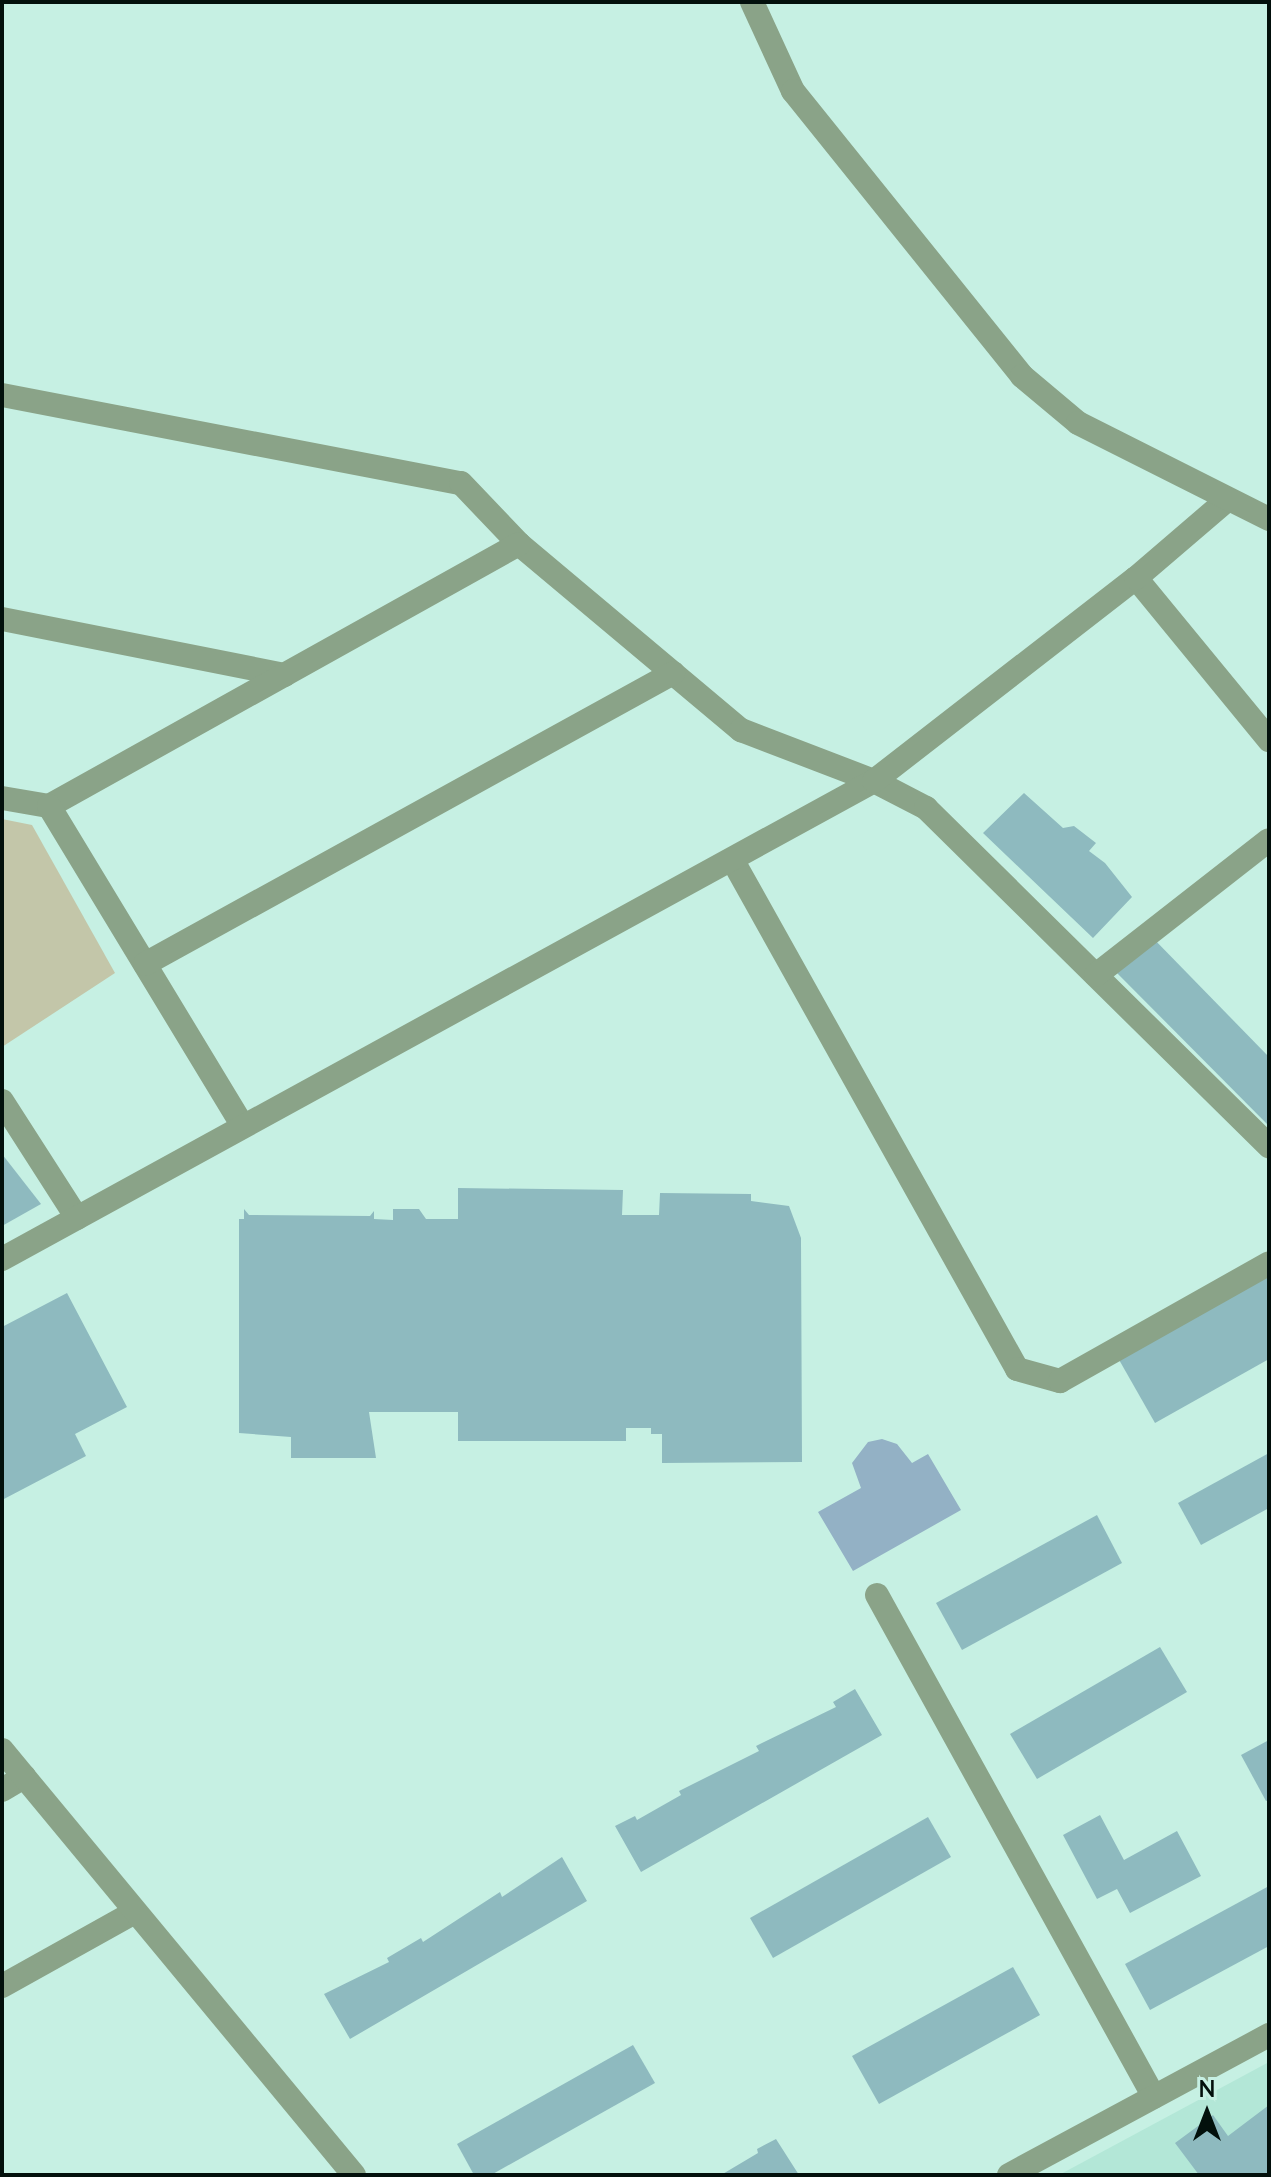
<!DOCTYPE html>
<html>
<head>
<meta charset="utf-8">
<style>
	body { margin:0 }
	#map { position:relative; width:1271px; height:2177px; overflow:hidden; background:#c6f0e3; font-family:Lato,sans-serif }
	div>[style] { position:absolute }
	.built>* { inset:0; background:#b3e7d7 }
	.green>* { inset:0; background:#c3c6a9 }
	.water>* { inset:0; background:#93b1c5 }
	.building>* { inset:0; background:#8ebabf }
	.minor>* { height:24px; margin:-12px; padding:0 12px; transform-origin:12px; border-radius:12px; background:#8aa388 }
	.tertiary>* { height:24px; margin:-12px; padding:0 12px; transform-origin:12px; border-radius:12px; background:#8aa388 }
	span { translate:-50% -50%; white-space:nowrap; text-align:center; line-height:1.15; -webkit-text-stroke:6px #c6f0e3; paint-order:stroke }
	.frame { position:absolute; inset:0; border:4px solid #03100c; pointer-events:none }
	.north { position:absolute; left:1167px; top:2073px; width:80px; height:80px; -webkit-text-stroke:6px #c6f0e3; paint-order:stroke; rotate:0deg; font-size:22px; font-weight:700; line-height:32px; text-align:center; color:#03100c }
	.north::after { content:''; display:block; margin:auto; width:28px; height:36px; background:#03100c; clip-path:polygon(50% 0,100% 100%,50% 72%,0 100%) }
</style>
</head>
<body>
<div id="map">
	<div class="built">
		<i style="clip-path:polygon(1269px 2062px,1269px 2175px,1059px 2175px)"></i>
	</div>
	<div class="green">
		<i style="clip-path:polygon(2px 819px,32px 825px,115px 973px,2px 1047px)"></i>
	</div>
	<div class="water">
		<i style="clip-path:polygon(882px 1439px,897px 1444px,912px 1463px,928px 1454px,961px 1510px,853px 1571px,818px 1512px,861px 1488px,852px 1463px,868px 1442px)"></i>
	</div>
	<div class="building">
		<i style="clip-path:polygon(1024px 793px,1063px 828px,1074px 826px,1096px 843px,1089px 851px,1105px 863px,1132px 897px,1093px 938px,983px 833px)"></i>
		<i style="clip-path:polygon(1150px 935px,1269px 1057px,1269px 1126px,1114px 970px)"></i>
		<i style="clip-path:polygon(2px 1154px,41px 1204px,2px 1226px)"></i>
		<i style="clip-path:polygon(458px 1188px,623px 1190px,622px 1215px,659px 1215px,660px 1193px,751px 1194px,751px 1201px,789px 1206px,801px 1238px,802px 1462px,662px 1463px,662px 1434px,651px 1434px,651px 1428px,626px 1428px,626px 1441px,458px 1441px,458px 1412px,369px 1412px,376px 1458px,291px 1458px,291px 1437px,239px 1433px,239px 1219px,244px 1219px,244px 1209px,249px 1215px,370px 1216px,374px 1211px,374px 1219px,393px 1220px,393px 1209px,419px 1209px,426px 1219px,458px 1219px)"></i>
		<i style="clip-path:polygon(1269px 1272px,1269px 1359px,1155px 1423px,1118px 1358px)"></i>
		<i style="clip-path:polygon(67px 1293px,127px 1407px,75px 1434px,86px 1456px,2px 1500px,2px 1327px)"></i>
		<i style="clip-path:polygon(1269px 1453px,1269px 1508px,1201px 1545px,1178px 1503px)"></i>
		<i style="clip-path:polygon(1097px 1515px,1122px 1563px,962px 1650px,936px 1603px)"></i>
		<i style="clip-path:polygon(1160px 1647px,1187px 1692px,1037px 1779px,1010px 1734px)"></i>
		<i style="clip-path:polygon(855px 1689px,882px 1735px,641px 1872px,615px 1826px,635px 1816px,637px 1820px,681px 1795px,679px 1791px,759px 1751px,756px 1746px,836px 1707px,833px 1702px)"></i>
		<i style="clip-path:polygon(1269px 1740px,1269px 1800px,1266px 1801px,1241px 1755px)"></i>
		<i style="clip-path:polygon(1100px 1815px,1124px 1860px,1177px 1831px,1201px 1876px,1130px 1913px,1117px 1889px,1097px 1899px,1063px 1835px)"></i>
		<i style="clip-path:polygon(928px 1817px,951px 1857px,773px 1958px,750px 1918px)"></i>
		<i style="clip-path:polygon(562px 1857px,587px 1901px,350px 2039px,324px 1994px,389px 1962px,387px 1958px,421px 1938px,423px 1942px,500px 1892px,502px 1897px)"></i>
		<i style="clip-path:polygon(1269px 1886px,1269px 1946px,1150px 2010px,1125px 1964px)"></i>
		<i style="clip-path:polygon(1013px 1967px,1040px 2015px,879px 2104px,852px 2056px)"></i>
		<i style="clip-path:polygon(633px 2045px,655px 2083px,491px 2175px,474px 2175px,457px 2144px)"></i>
		<i style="clip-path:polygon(1269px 2105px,1269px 2175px,1199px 2175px,1175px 2143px,1213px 2115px,1228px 2136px)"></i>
		<i style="clip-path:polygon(776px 2139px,799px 2175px,721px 2175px,758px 2153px,757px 2149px)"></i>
	</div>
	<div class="minor">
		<i style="left:2px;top:395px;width:467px;rotate:10.9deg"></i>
		<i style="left:461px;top:483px;width:84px;rotate:46.4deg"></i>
		<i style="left:519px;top:544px;width:290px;rotate:40deg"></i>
		<i style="left:741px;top:730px;width:142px;rotate:21deg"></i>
		<i style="left:874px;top:781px;width:59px;rotate:27.4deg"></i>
		<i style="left:926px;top:808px;width:482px;rotate:44.6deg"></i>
		<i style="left:1136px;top:578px;width:210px;rotate:50.6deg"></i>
		<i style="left:2px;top:619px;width:288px;rotate:11.2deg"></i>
		<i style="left:2px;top:798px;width:48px;rotate:9.7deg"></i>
		<i style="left:49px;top:806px;width:538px;rotate:-29.14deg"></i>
		<i style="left:49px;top:806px;width:374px;rotate:58.8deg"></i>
		<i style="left:733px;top:861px;width:582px;rotate:60.79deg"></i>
		<i style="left:1017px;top:1369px;width:45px;rotate:15.6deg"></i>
		<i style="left:1060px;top:1381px;width:240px;rotate:-29.4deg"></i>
		<i style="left:145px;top:964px;width:603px;rotate:-28.86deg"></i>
		<i style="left:1096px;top:975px;width:219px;rotate:-38deg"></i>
		<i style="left:2px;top:1101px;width:139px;rotate:57.3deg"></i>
		<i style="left:2px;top:1259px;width:994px;rotate:-28.73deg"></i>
		<i style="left:874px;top:781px;width:331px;rotate:-37.8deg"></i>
		<i style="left:1136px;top:578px;width:120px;rotate:-40.6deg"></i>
		<i style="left:877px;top:1595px;width:573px;rotate:61.11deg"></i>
		<i style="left:2px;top:1790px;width:26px;rotate:-31deg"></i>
		<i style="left:2px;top:1986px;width:152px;rotate:-29.1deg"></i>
		<i style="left:1009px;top:2175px;width:295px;rotate:-28.3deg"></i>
	</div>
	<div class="tertiary">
		<i style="left:752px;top:2px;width:98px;rotate:65.3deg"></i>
		<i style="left:793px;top:91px;width:366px;rotate:51.2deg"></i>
		<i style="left:1022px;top:376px;width:73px;rotate:40deg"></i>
		<i style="left:1078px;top:423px;width:214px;rotate:26.7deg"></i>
		<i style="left:2px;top:1750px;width:552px;rotate:50.37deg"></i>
	</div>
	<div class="frame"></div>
	<div class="north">N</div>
</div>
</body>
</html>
